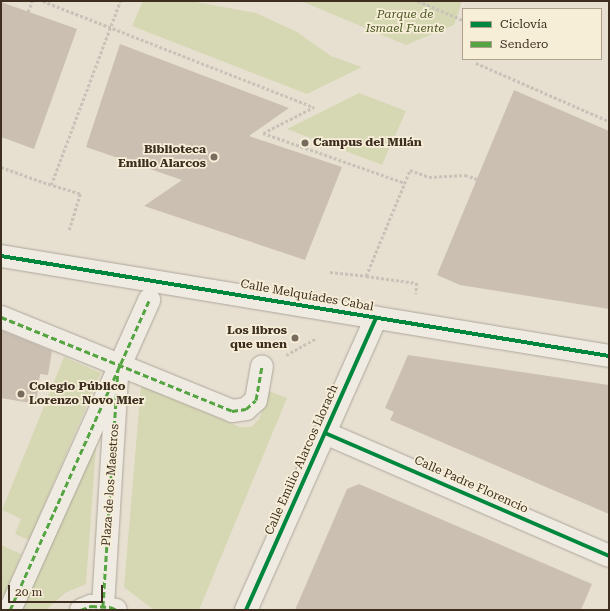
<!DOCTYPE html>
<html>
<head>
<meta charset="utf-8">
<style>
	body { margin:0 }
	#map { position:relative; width:610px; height:611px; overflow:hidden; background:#e7e0d1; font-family:"Roboto Serif",serif }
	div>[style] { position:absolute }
	.green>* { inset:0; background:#d6d7b3 }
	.building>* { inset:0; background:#cbbfb2 }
	.path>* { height:2.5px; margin-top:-1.25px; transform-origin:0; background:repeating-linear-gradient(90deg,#c8c2b9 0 3px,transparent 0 5px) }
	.roads { filter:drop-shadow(0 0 1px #ada599) drop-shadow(0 0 1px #ada599) }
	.street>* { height:22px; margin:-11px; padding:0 11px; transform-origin:11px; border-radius:11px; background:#efebe3 }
	.quiet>* { height:3px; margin-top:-1.5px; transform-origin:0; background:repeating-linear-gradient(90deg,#54a441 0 6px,transparent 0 9px) }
	.cycleway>* { height:4px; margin:-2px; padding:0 2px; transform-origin:2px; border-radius:2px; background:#00873e }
	.dots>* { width:11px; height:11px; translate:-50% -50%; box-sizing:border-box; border:2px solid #f7eed8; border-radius:50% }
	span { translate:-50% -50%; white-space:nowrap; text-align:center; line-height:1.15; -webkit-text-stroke:3.5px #f7eed8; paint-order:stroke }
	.park-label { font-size:12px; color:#4d5a26; font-style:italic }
	.poi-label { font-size:12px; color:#3d2e20; font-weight:700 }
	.left { translate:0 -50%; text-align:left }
	.right { translate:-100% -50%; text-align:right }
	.street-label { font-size:12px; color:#3d2e20 }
	.frame { position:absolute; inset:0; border:2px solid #3d2e20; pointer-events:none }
	.legend { position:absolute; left:462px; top:8px; width:140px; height:52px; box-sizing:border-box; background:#f7eed8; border:1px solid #ada18e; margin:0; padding:5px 7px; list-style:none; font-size:12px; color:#3d2e20 }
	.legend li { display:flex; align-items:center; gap:8px; height:20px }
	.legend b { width:20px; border:1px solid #ada18e }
	.scale { position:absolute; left:8px; top:585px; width:95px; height:18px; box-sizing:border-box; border:2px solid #3d2e20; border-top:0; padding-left:5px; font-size:12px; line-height:14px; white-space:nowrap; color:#3d2e20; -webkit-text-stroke:3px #f7eed8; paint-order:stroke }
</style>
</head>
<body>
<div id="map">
	<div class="green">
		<i style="clip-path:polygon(143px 1px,190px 1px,256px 13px,297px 32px,331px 56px,362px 67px,307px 94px,132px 26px)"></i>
		<i style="clip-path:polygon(301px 1px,462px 1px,454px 25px,406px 45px)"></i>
		<i style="clip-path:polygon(359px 93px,406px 111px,382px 165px,287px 129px)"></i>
		<i style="clip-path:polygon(64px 357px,101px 373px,29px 540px,15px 534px,21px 519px,2px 510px)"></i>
		<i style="clip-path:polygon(141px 386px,240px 427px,251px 427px,259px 419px,269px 391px,287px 398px,199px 610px,154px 610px,124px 587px)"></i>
		<i style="clip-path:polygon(97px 434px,86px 584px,65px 593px,46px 610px,21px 610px)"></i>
		<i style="clip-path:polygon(1px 545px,21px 554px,5px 595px,1px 593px)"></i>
	</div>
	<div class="building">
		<i style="clip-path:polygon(1px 2px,77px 29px,34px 149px,1px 137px)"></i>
		<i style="clip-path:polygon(120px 44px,289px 108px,249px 136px,342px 167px,305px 260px,144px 206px,182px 180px,86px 147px)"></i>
		<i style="clip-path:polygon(514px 90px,609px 131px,609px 309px,460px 285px,437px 275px)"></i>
		<i style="clip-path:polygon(1px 330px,52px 351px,48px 375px,40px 374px,36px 404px,1px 398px)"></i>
		<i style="clip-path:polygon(408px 355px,609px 385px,609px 514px,390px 420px,394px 412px,385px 408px)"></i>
		<i style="clip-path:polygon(359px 484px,592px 584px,581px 610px,295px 610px,347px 489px)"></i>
	</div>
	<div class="path">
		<i style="left:43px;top:1px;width:291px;rotate:21.4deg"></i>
		<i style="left:418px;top:1px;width:49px;rotate:22.9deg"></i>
		<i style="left:28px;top:12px;width:12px;rotate:-70deg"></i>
		<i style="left:476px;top:63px;width:145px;rotate:23.6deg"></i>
		<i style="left:263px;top:133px;width:151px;rotate:19.4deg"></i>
		<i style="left:263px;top:133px;width:57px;rotate:-27deg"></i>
		<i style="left:1px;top:167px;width:53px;rotate:19.8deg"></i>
		<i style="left:69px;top:230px;width:38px;rotate:-73deg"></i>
		<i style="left:80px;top:194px;width:30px;rotate:-163deg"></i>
		<i style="left:51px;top:185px;width:197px;rotate:-69.4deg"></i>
		<i style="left:330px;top:272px;width:36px;rotate:6deg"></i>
		<i style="left:366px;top:276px;width:115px;rotate:-67.5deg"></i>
		<i style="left:410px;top:170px;width:20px;rotate:20deg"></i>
		<i style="left:429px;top:177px;width:36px;rotate:-3deg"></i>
		<i style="left:465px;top:175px;width:13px;rotate:18deg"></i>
		<i style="left:366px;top:276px;width:51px;rotate:7.8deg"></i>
		<i style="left:417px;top:283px;width:11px;rotate:95deg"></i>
		<i style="left:286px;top:355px;width:35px;rotate:-29deg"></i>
	</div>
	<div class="roads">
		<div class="street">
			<i style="left:1px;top:256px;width:616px;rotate:9.34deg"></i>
			<i style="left:1px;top:317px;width:249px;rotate:22.1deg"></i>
			<i style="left:232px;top:411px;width:14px;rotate:-8deg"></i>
			<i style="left:246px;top:409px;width:13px;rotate:-42deg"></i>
			<i style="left:256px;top:400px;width:34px;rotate:-80deg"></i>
			<i style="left:325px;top:433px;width:309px;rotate:23.4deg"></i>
			<i style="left:103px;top:606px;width:227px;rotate:-86.5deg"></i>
			<i style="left:10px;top:610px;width:340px;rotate:-65.8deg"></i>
			<i style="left:81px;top:610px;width:11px;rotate:-22deg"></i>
			<i style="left:91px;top:606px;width:25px;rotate:9deg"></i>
			<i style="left:246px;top:610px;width:320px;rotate:-66deg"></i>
		</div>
	</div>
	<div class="quiet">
		<i style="left:1px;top:317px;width:249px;rotate:22.1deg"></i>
		<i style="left:232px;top:411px;width:14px;rotate:-8deg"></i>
		<i style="left:246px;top:409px;width:13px;rotate:-42deg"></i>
		<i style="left:256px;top:400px;width:34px;rotate:-80deg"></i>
		<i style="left:103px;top:606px;width:236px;rotate:-86.4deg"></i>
		<i style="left:10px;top:610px;width:340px;rotate:-65.8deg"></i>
		<i style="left:81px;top:610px;width:11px;rotate:-22deg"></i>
		<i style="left:91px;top:606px;width:19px;rotate:3deg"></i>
		<i style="left:110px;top:607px;width:8px;rotate:23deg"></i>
	</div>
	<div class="cycleway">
		<i style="left:1px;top:256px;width:616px;rotate:9.34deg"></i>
		<i style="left:325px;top:433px;width:309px;rotate:23.4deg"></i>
		<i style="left:246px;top:610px;width:320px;rotate:-66deg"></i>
	</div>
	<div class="dots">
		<i style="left:305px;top:143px;background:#786c5e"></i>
		<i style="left:214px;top:157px;background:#786c5e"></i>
		<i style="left:295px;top:338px;background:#786c5e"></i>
		<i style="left:21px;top:394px;background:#786c5e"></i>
	</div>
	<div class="park-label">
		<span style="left:405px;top:22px">Parque de<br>Ismael Fuente</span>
	</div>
	<div class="poi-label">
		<span class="left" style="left:313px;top:143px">Campus del Milán</span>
		<span class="right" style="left:206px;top:157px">Biblioteca<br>Emilio Alarcos</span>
		<span class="right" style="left:287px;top:338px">Los libros<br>que unen</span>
		<span class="left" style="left:29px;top:394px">Colegio Público<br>Lorenzo Novo Mier</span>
	</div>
	<div class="street-label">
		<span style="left:307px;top:296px;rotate:10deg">Calle Melquíades Cabal</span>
		<span style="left:302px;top:460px;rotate:-66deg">Calle Emilio Alarcos Llorach</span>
		<span style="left:111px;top:485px;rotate:-86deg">Plaza de los Maestros</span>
		<span style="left:471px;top:485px;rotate:24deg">Calle Padre Florencio</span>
	</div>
	<div class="frame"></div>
	<ul class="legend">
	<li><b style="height:5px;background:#00873e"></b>Ciclovía</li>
	<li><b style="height:5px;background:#54a441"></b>Sendero</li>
	</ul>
	<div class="scale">20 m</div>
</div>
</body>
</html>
